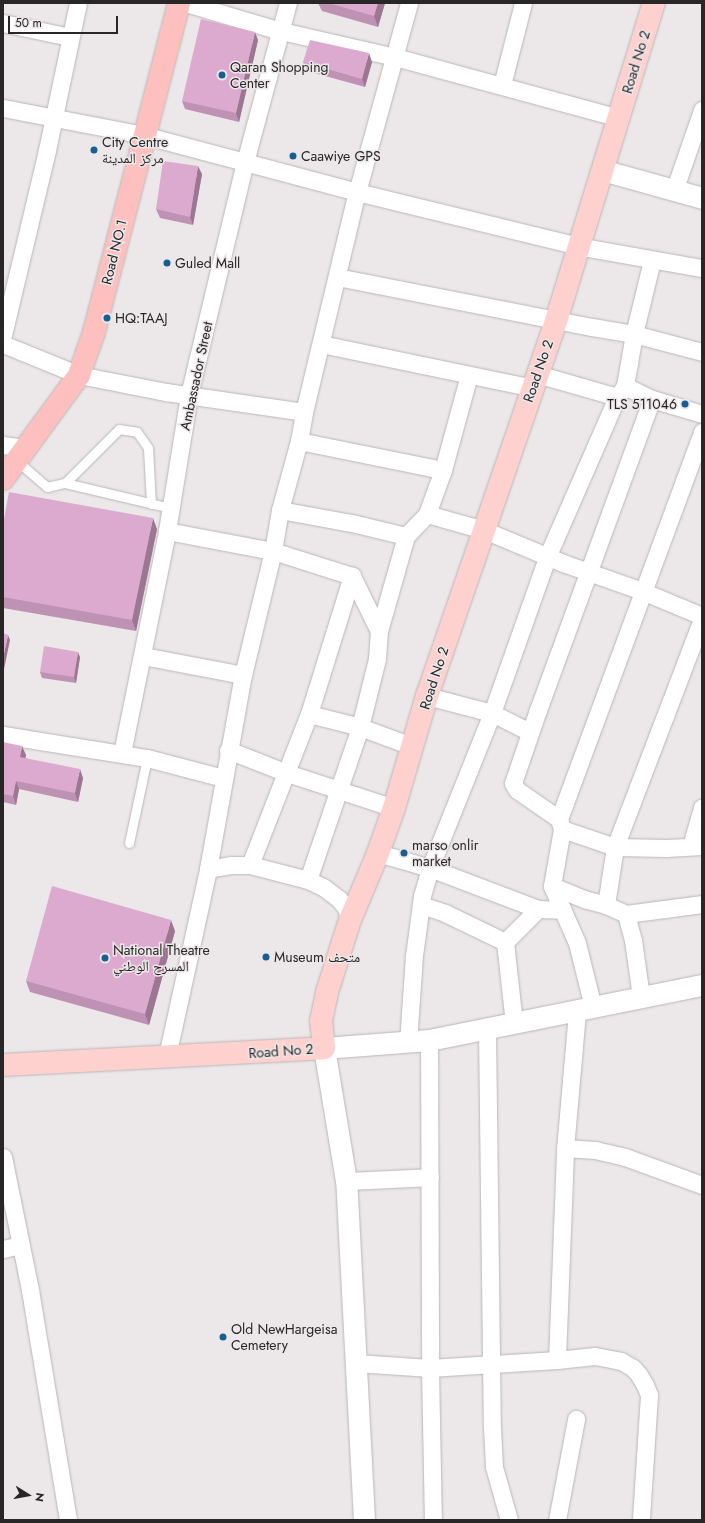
<!DOCTYPE html>
<html>
<head>
<meta charset="utf-8">
<style>
	body { margin:0 }
	#map { position:relative; width:705px; height:1523px; overflow:hidden; background:#ece7e8; font-family:Jost,"Noto Naskh Arabic",sans-serif }
	div>[style] { position:absolute }
	.roads { filter:drop-shadow(0 0 1px #bab6b7) drop-shadow(0 0 1px #bab6b7) }
	.service>* { height:9px; margin:-4.5px; padding:0 4.5px; transform-origin:4.5px; border-radius:4.5px; background:#fff }
	.minor>* { height:17px; margin:-8.5px; padding:0 8.5px; transform-origin:8.5px; border-radius:8.5px; background:#fff }
	.tertiary>* { height:21px; margin:-10.5px; padding:0 10.5px; transform-origin:10.5px; border-radius:10.5px; background:#fff }
	.primary>* { height:22px; margin:-11px; padding:0 11px; transform-origin:11px; border-radius:11px; background:#fed0ce }
	.trunk>* { height:22px; margin:-11px; padding:0 11px; transform-origin:11px; border-radius:11px; background:#fec0be }
	.wall>* { inset:0; background:#be92b2 }
	.shaded-wall>* { inset:0; background:#9b7791 }
	.building>* { inset:0; background:#ddaacf }
	.dots>* { width:11px; height:11px; translate:-50% -50%; box-sizing:border-box; border:2px solid #ece7e8; border-radius:50% }
	span { translate:-50% -50%; white-space:nowrap; text-align:center; line-height:1.15; -webkit-text-stroke:3px #ece7e8; paint-order:stroke }
	.street-label { font-size:14px; color:#282627 }
	.poi-label { font-size:14px; color:#282627 }
	.left { translate:0 -50%; text-align:left }
	.right { translate:-100% -50%; text-align:right }
	.frame { position:absolute; inset:0; border:4px solid #282627; pointer-events:none }
	.north { position:absolute; left:8px; top:1475px; width:40px; height:40px; -webkit-text-stroke:3px #ece7e8; paint-order:stroke; rotate:101deg; font-size:11px; font-weight:700; line-height:16px; text-align:center; color:#282627 }
	.north::after { content:''; display:block; margin:auto; width:14px; height:18px; background:#282627; clip-path:polygon(50% 0,100% 100%,50% 72%,0 100%) }
	.scale { position:absolute; left:8px; top:16px; width:110px; height:18px; box-sizing:border-box; border:2px solid #282627; border-top:0; padding-left:5px; font-size:12px; line-height:14px; white-space:nowrap; color:#282627; -webkit-text-stroke:3px #ece7e8; paint-order:stroke }
</style>
</head>
<body>
<div id="map">
	<div class="roads">
		<div class="service">
			<i style="left:16px;top:460px;width:41px;rotate:41.1deg"></i>
			<i style="left:47px;top:487px;width:18px;rotate:-13deg"></i>
			<i style="left:65px;top:483px;width:109px;rotate:13.3deg"></i>
			<i style="left:65px;top:483px;width:76px;rotate:-45deg"></i>
			<i style="left:119px;top:429px;width:18px;rotate:9deg"></i>
			<i style="left:137px;top:432px;width:19px;rotate:55deg"></i>
			<i style="left:148px;top:448px;width:56px;rotate:86.9deg"></i>
			<i style="left:129px;top:843px;width:87px;rotate:-78deg"></i>
		</div>
		<div class="minor">
			<i style="left:186px;top:3px;width:95px;rotate:16.5deg"></i>
			<i style="left:277px;top:30px;width:121px;rotate:12.9deg"></i>
			<i style="left:395px;top:57px;width:232px;rotate:15.2deg"></i>
			<i style="left:3px;top:23px;width:68px;rotate:11.8deg"></i>
			<i style="left:502px;top:85px;width:85px;rotate:-75.6deg"></i>
			<i style="left:3px;top:108px;width:143px;rotate:10.9deg"></i>
			<i style="left:143px;top:135px;width:221px;rotate:14.9deg"></i>
			<i style="left:357px;top:192px;width:228px;rotate:13.7deg"></i>
			<i style="left:578px;top:246px;width:126px;rotate:10.1deg"></i>
			<i style="left:674px;top:191px;width:86px;rotate:-70.9deg"></i>
			<i style="left:337px;top:277px;width:260px;rotate:11.1deg"></i>
			<i style="left:592px;top:327px;width:43px;rotate:9.5deg"></i>
			<i style="left:634px;top:334px;width:70px;rotate:14.8deg"></i>
			<i style="left:3px;top:335px;width:190px;rotate:-76.6deg"></i>
			<i style="left:47px;top:150px;width:150px;rotate:-78.1deg"></i>
			<i style="left:3px;top:344px;width:82px;rotate:22.2deg"></i>
			<i style="left:79px;top:375px;width:89px;rotate:11.1deg"></i>
			<i style="left:166px;top:392px;width:139px;rotate:8.2deg"></i>
			<i style="left:321px;top:344px;width:217px;rotate:11.7deg"></i>
			<i style="left:537px;top:374px;width:83px;rotate:16deg"></i>
			<i style="left:625px;top:386px;width:30px;rotate:26deg"></i>
			<i style="left:652px;top:399px;width:52px;rotate:16.7deg"></i>
			<i style="left:299px;top:441px;width:147px;rotate:11.4deg"></i>
			<i style="left:3px;top:445px;width:21px;rotate:8deg"></i>
			<i style="left:280px;top:510px;width:77px;rotate:10.4deg"></i>
			<i style="left:356px;top:524px;width:51px;rotate:13.5deg"></i>
			<i style="left:427px;top:514px;width:59px;rotate:15.7deg"></i>
			<i style="left:484px;top:530px;width:86px;rotate:22.7deg"></i>
			<i style="left:563px;top:563px;width:84px;rotate:19.5deg"></i>
			<i style="left:642px;top:591px;width:65px;rotate:22.6deg"></i>
			<i style="left:167px;top:531px;width:108px;rotate:10.7deg"></i>
			<i style="left:273px;top:551px;width:83px;rotate:17.6deg"></i>
			<i style="left:352px;top:576px;width:61px;rotate:63.9deg"></i>
			<i style="left:143px;top:656px;width:102px;rotate:10.8deg"></i>
			<i style="left:427px;top:696px;width:67px;rotate:14.7deg"></i>
			<i style="left:492px;top:713px;width:42px;rotate:26.6deg"></i>
			<i style="left:309px;top:714px;width:53px;rotate:14.3deg"></i>
			<i style="left:360px;top:727px;width:55px;rotate:20.1deg"></i>
			<i style="left:3px;top:735px;width:146px;rotate:9.1deg"></i>
			<i style="left:147px;top:758px;width:79px;rotate:14.7deg"></i>
			<i style="left:228px;top:750px;width:63px;rotate:21.3deg"></i>
			<i style="left:287px;top:773px;width:113px;rotate:18.1deg"></i>
			<i style="left:122px;top:753px;width:227px;rotate:-78.5deg"></i>
			<i style="left:167px;top:531px;width:138px;rotate:-80.8deg"></i>
			<i style="left:189px;top:395px;width:240px;rotate:-76.5deg"></i>
			<i style="left:245px;top:162px;width:165px;rotate:-74.9deg"></i>
			<i style="left:559px;top:819px;width:51px;rotate:-145.4deg"></i>
			<i style="left:517px;top:790px;width:8px;rotate:-120deg"></i>
			<i style="left:513px;top:783px;width:77px;rotate:-71.1deg"></i>
			<i style="left:538px;top:710px;width:331px;rotate:-69.9deg"></i>
			<i style="left:562px;top:829px;width:56px;rotate:18.8deg"></i>
			<i style="left:615px;top:847px;width:51px;rotate:1.1deg"></i>
			<i style="left:666px;top:848px;width:36px;rotate:-3deg"></i>
			<i style="left:691px;top:846px;width:40px;rotate:-74deg"></i>
			<i style="left:378px;top:853px;width:54px;rotate:16.1deg"></i>
			<i style="left:430px;top:868px;width:116px;rotate:20.8deg"></i>
			<i style="left:538px;top:909px;width:25px;rotate:2deg"></i>
			<i style="left:250px;top:865px;width:162px;rotate:-68.7deg"></i>
			<i style="left:309px;top:714px;width:145px;rotate:-72.7deg"></i>
			<i style="left:208px;top:869px;width:23px;rotate:-10deg"></i>
			<i style="left:231px;top:865px;width:19px"></i>
			<i style="left:250px;top:865px;width:60px;rotate:14.5deg"></i>
			<i style="left:308px;top:880px;width:17px;rotate:25deg"></i>
			<i style="left:323px;top:887px;width:20px;rotate:37deg"></i>
			<i style="left:339px;top:899px;width:11px;rotate:52deg"></i>
			<i style="left:346px;top:908px;width:13px;rotate:72deg"></i>
			<i style="left:308px;top:880px;width:162px;rotate:-71.2deg"></i>
			<i style="left:360px;top:727px;width:70px;rotate:-76deg"></i>
			<i style="left:377px;top:659px;width:28px;rotate:-86deg"></i>
			<i style="left:379px;top:631px;width:99px;rotate:-74.1deg"></i>
			<i style="left:406px;top:536px;width:30px;rotate:-46deg"></i>
			<i style="left:427px;top:514px;width:47px;rotate:-70deg"></i>
			<i style="left:443px;top:470px;width:98px;rotate:-74.7deg"></i>
			<i style="left:552px;top:886px;width:35px;rotate:22deg"></i>
			<i style="left:584px;top:899px;width:23px;rotate:15deg"></i>
			<i style="left:606px;top:905px;width:22px;rotate:24deg"></i>
			<i style="left:626px;top:914px;width:77px;rotate:-7.5deg"></i>
			<i style="left:421px;top:905px;width:25px;rotate:18deg"></i>
			<i style="left:445px;top:913px;width:67px;rotate:25.8deg"></i>
			<i style="left:606px;top:905px;width:59px;rotate:-81.2deg"></i>
			<i style="left:615px;top:847px;width:244px;rotate:-69.1deg"></i>
			<i style="left:626px;top:914px;width:27px;rotate:75deg"></i>
			<i style="left:633px;top:940px;width:58px;rotate:82deg"></i>
			<i style="left:505px;top:942px;width:82px;rotate:83.7deg"></i>
			<i style="left:505px;top:942px;width:47px;rotate:-45deg"></i>
			<i style="left:593px;top:1007px;width:66px;rotate:-104deg"></i>
			<i style="left:577px;top:943px;width:62px;rotate:-113.7deg"></i>
			<i style="left:552px;top:886px;width:58px;rotate:-80deg"></i>
			<i style="left:562px;top:829px;width:10px;rotate:-107deg"></i>
			<i style="left:559px;top:819px;width:413px;rotate:-69.7deg"></i>
			<i style="left:577px;top:1012px;width:137px;rotate:95deg"></i>
			<i style="left:565px;top:1148px;width:30px;rotate:4deg"></i>
			<i style="left:595px;top:1150px;width:31px;rotate:13deg"></i>
			<i style="left:625px;top:1157px;width:82px;rotate:20deg"></i>
			<i style="left:487px;top:1030px;width:398px;rotate:89.3deg"></i>
			<i style="left:492px;top:1428px;width:39px;rotate:87deg"></i>
			<i style="left:494px;top:1467px;width:55px;rotate:74.2deg"></i>
			<i style="left:429px;top:1040px;width:328px;rotate:89.8deg"></i>
			<i style="left:430px;top:1368px;width:152px;rotate:88.9deg"></i>
			<i style="left:408px;top:1043px;width:87px;rotate:-86.1deg"></i>
			<i style="left:414px;top:956px;width:61px;rotate:-82.4deg"></i>
			<i style="left:422px;top:896px;width:29px;rotate:-74deg"></i>
			<i style="left:430px;top:868px;width:167px;rotate:-68.2deg"></i>
			<i style="left:492px;top:713px;width:168px;rotate:-70.5deg"></i>
			<i style="left:548px;top:555px;width:172px;rotate:-66.4deg"></i>
			<i style="left:617px;top:397px;width:14px;rotate:-54deg"></i>
			<i style="left:625px;top:386px;width:53px;rotate:-80.2deg"></i>
			<i style="left:634px;top:334px;width:76px;rotate:-76.3deg"></i>
			<i style="left:167px;top:1056px;width:191px;rotate:-77.6deg"></i>
			<i style="left:208px;top:869px;width:197px;rotate:-79.8deg"></i>
			<i style="left:243px;top:675px;width:128px;rotate:-76.4deg"></i>
			<i style="left:273px;top:551px;width:42px;rotate:-80.3deg"></i>
			<i style="left:280px;top:510px;width:72px;rotate:-74.6deg"></i>
			<i style="left:299px;top:441px;width:29px;rotate:-80deg"></i>
			<i style="left:304px;top:412px;width:226px;rotate:-76.5deg"></i>
			<i style="left:357px;top:192px;width:196px;rotate:-74.6deg"></i>
			<i style="left:3px;top:1157px;width:136px;rotate:78.5deg"></i>
			<i style="left:30px;top:1290px;width:233px;rotate:80.6deg"></i>
			<i style="left:346px;top:1181px;width:84px;rotate:-2.7deg"></i>
			<i style="left:3px;top:1249px;width:18px;rotate:-13deg"></i>
			<i style="left:557px;top:1360px;width:212px;rotate:-87.8deg"></i>
			<i style="left:356px;top:1363px;width:74px;rotate:3.9deg"></i>
			<i style="left:430px;top:1368px;width:127px;rotate:-3.6deg"></i>
			<i style="left:557px;top:1360px;width:38px;rotate:-6deg"></i>
			<i style="left:595px;top:1356px;width:26px;rotate:11deg"></i>
			<i style="left:621px;top:1361px;width:14px;rotate:30deg"></i>
			<i style="left:633px;top:1368px;width:9px;rotate:49deg"></i>
			<i style="left:639px;top:1375px;width:12px;rotate:59deg"></i>
			<i style="left:645px;top:1385px;width:11px;rotate:68deg"></i>
			<i style="left:649px;top:1395px;width:125px;rotate:93.7deg"></i>
			<i style="left:557px;top:1520px;width:103px;rotate:-79.3deg"></i>
		</div>
		<div class="tertiary">
			<i style="left:602px;top:170px;width:104px;rotate:15.6deg"></i>
			<i style="left:364px;top:1520px;width:339px;rotate:-93deg"></i>
			<i style="left:346px;top:1181px;width:135px;rotate:-99.4deg"></i>
			<i style="left:324px;top:1048px;width:105px;rotate:-4.4deg"></i>
			<i style="left:429px;top:1040px;width:278px;rotate:-11.4deg"></i>
		</div>
		<div class="primary">
			<i style="left:3px;top:1065px;width:321px;rotate:-3deg"></i>
			<i style="left:324px;top:1048px;width:27px;rotate:-96deg"></i>
			<i style="left:321px;top:1021px;width:30px;rotate:-78deg"></i>
			<i style="left:327px;top:992px;width:76px;rotate:-72.3deg"></i>
			<i style="left:350px;top:920px;width:73px;rotate:-67.3deg"></i>
			<i style="left:378px;top:853px;width:48px;rotate:-70.4deg"></i>
			<i style="left:394px;top:808px;width:117px;rotate:-73.6deg"></i>
			<i style="left:427px;top:696px;width:397px;rotate:-71deg"></i>
			<i style="left:556px;top:321px;width:333px;rotate:-72.9deg"></i>
		</div>
		<div class="trunk">
			<i style="left:3px;top:479px;width:129px;rotate:-53.8deg"></i>
			<i style="left:79px;top:375px;width:46px;rotate:-70.8deg"></i>
			<i style="left:94px;top:332px;width:340px;rotate:-75.5deg"></i>
		</div>
	</div>
	<div class="wall">
		<i style="clip-path:polygon(318px 3px,385px 3px,378px 27px,322px 11px)"></i>
		<i style="clip-path:polygon(258px 40px,239px 122px,185px 109px,182px 101px)"></i>
		<i style="clip-path:polygon(303px 62px,372px 62px,365px 87px,307px 71px)"></i>
		<i style="clip-path:polygon(202px 174px,193px 225px,160px 218px,156px 209px)"></i>
		<i style="clip-path:polygon(3px 525px,157px 529px,136px 631px,3px 608px)"></i>
		<i style="clip-path:polygon(80px 657px,76px 683px,42px 678px,40px 672px)"></i>
		<i style="clip-path:polygon(3px 742px,26px 755px,25px 758px,83px 778px,78px 802px,19px 789px,16px 805px,3px 802px)"></i>
		<i style="clip-path:polygon(175px 931px,149px 1025px,30px 992px,26px 981px)"></i>
	</div>
	<div class="shaded-wall">
		<i style="clip-path:polygon(378px 3px,385px 3px,378px 27px,374px 16px)"></i>
		<i style="clip-path:polygon(255px 32px,258px 40px,239px 122px,236px 113px)"></i>
		<i style="clip-path:polygon(369px 53px,372px 62px,365px 87px,362px 79px)"></i>
		<i style="clip-path:polygon(198px 166px,202px 174px,193px 225px,190px 217px)"></i>
		<i style="clip-path:polygon(153px 518px,157px 529px,136px 631px,132px 620px)"></i>
		<i style="clip-path:polygon(8px 635px,10px 640px,3px 674px,3px 658px)"></i>
		<i style="clip-path:polygon(78px 652px,80px 657px,76px 683px,74px 677px)"></i>
		<i style="clip-path:polygon(22px 746px,26px 755px,24px 765px,20px 757px)"></i>
		<i style="clip-path:polygon(80px 769px,83px 778px,78px 802px,75px 793px)"></i>
		<i style="clip-path:polygon(16px 781px,19px 789px,16px 805px,13px 796px)"></i>
		<i style="clip-path:polygon(171px 920px,175px 931px,149px 1025px,145px 1014px)"></i>
	</div>
	<div class="building">
		<i style="clip-path:polygon(328px 3px,378px 3px,374px 16px)"></i>
		<i style="clip-path:polygon(201px 19px,255px 32px,236px 113px,182px 101px)"></i>
		<i style="clip-path:polygon(310px 40px,369px 53px,362px 79px,303px 62px)"></i>
		<i style="clip-path:polygon(163px 161px,198px 166px,190px 217px,156px 209px)"></i>
		<i style="clip-path:polygon(9px 492px,153px 518px,132px 620px,3px 597px,3px 525px)"></i>
		<i style="clip-path:polygon(3px 633px,8px 635px,3px 658px)"></i>
		<i style="clip-path:polygon(44px 646px,78px 652px,74px 677px,40px 672px)"></i>
		<i style="clip-path:polygon(3px 742px,22px 746px,20px 757px,80px 769px,75px 793px,16px 781px,13px 796px,3px 794px)"></i>
		<i style="clip-path:polygon(52px 886px,171px 920px,145px 1014px,26px 981px)"></i>
	</div>
	<div class="dots">
		<i style="left:222px;top:75px;background:#175e93"></i>
		<i style="left:94px;top:150px;background:#175e93"></i>
		<i style="left:293px;top:156px;background:#175e93"></i>
		<i style="left:167px;top:263px;background:#175e93"></i>
		<i style="left:107px;top:318px;background:#175e93"></i>
		<i style="left:685px;top:404px;background:#175e93"></i>
		<i style="left:404px;top:853px;background:#175e93"></i>
		<i style="left:266px;top:957px;background:#175e93"></i>
		<i style="left:105px;top:958px;background:#175e93"></i>
		<i style="left:223px;top:1337px;background:#175e93"></i>
	</div>
	<div class="street-label">
		<span style="left:636px;top:62px;rotate:-73deg">Road No 2</span>
		<span style="left:114px;top:252px;rotate:-76deg">Road NO.1</span>
		<span style="left:538px;top:371px;rotate:-71deg">Road No 2</span>
		<span style="left:196px;top:376px;rotate:-78deg">Ambassador Street</span>
		<span style="left:434px;top:678px;rotate:-72deg">Road No 2</span>
		<span style="left:281px;top:1051px;rotate:-4deg">Road No 2</span>
	</div>
	<div class="poi-label">
		<span class="left" style="left:230px;top:75px">Qaran Shopping<br>Center</span>
		<span class="left" style="left:102px;top:150px">City Centre<br>مركز المدينة</span>
		<span class="left" style="left:301px;top:156px">Caawiye GPS</span>
		<span class="left" style="left:175px;top:263px">Guled Mall</span>
		<span class="left" style="left:115px;top:318px">HQ:TAAJ</span>
		<span class="right" style="left:677px;top:404px">TLS 511046</span>
		<span class="left" style="left:412px;top:853px">marso onlir<br>market</span>
		<span class="left" style="left:113px;top:958px">National Theatre<br>المسرح الوطني</span>
		<span class="left" style="left:274px;top:957px">Museum متحف</span>
		<span class="left" style="left:231px;top:1337px">Old NewHargeisa<br>Cemetery</span>
	</div>
	<div class="frame"></div>
	<div class="north">N</div>
	<div class="scale">50 m</div>
</div>
</body>
</html>
